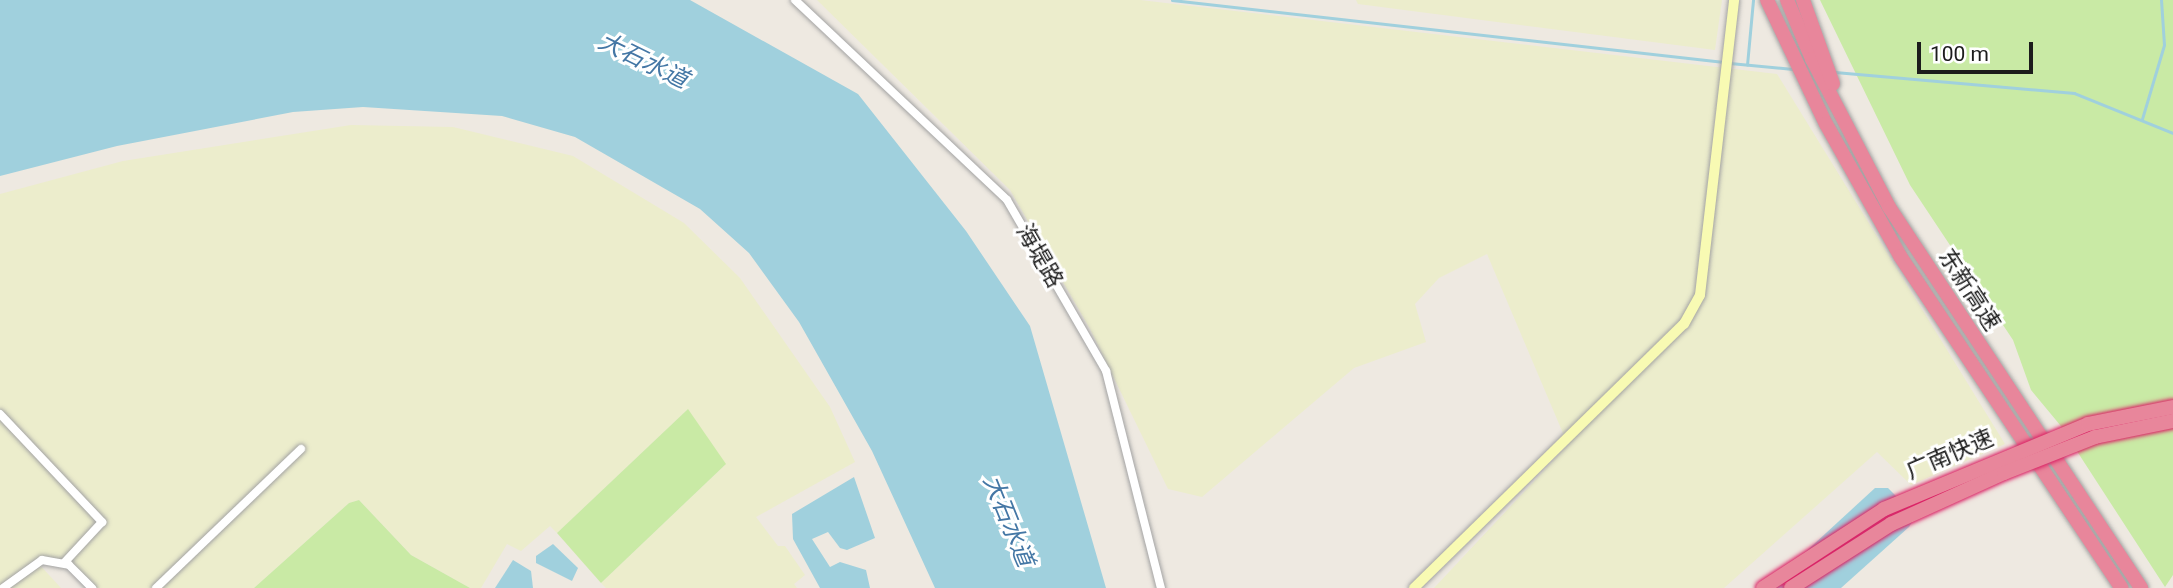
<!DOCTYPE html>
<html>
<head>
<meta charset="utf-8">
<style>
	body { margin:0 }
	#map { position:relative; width:2173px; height:588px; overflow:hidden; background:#eee9e1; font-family:Roboto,"Noto Sans SC",sans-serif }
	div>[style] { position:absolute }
	.farmland>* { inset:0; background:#ecedcc }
	.grass>* { inset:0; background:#c9eaa5 }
	.water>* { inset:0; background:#a0d0dd }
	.stream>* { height:2.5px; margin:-1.25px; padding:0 1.25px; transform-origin:1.25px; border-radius:1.25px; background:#a0d0dd }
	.roads { filter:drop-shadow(0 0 2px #a3a3a3) drop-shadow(0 0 2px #a3a3a3) }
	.street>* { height:8px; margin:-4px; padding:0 4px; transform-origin:4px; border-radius:4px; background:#fff }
	.secondary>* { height:10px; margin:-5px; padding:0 5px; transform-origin:5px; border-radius:5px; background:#f8fab3 }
	.highway>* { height:14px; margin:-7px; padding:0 7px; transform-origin:7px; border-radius:7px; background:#e8869b }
	.bridges { filter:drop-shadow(0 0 2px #da2064) drop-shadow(0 0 2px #da2064) }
	.highway-bridge>* { height:14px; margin:-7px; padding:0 7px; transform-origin:7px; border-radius:7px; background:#e8869b }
	span { translate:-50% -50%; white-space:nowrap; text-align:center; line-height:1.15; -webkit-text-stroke:6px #fff; paint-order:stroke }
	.street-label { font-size:23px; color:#1c1c1c }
	.water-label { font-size:24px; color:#4477a5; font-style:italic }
	.scale { position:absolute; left:1917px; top:42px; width:116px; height:32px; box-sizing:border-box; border:4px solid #1c1c1c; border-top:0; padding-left:9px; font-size:21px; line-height:24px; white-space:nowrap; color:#1c1c1c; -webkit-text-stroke:5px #fff; paint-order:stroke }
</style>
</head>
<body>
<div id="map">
	<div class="farmland">
		<i style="clip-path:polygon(817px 0,1140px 0,1777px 74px,2005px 444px,1911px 485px,1877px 452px,1724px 588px,1434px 588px,1568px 445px,1487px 254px,1439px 278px,1415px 304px,1426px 342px,1354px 368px,1202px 497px,1168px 489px,1090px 329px,1010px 190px)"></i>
		<i style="clip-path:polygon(1356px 0,1722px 0,1715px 50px,1358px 4px)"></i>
		<i style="clip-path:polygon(351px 125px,453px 127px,573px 156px,684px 223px,740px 278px,830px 407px,855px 462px,756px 517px,778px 546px,785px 546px,805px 575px,794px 584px,797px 588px,606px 588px,601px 583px,725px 465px,687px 410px,557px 533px,550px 526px,521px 551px,507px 544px,481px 588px,470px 588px,411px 555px,359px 500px,349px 503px,254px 588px,92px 588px,69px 565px,38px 563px,61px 588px,0 588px,0 194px,123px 161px)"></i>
	</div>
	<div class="grass">
		<i style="clip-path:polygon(1820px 0,2173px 0,2173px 575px,2165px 587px,2060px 425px,2031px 390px,2013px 340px,1910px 185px)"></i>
		<i style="clip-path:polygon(688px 409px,726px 464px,601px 583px,557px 533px)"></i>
		<i style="clip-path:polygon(359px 500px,411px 555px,470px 588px,254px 588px,349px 503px)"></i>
	</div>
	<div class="water">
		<i style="clip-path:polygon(0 0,690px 0,858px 94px,966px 231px,1030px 326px,1106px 588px,935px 588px,872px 451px,799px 322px,749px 253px,700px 209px,575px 137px,502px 116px,363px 107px,293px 112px,117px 146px,0 176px)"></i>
		<i style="clip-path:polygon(854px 477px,875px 538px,847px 550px,840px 548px,828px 532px,812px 539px,830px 567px,840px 562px,866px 570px,870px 588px,820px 588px,793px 539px,792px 514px)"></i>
		<i style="clip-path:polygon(1875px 488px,1888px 488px,1907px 507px,1914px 519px,1909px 527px,1841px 588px,1774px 588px,1801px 556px)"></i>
		<i style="clip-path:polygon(553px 544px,578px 568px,572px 581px,536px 563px,536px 556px)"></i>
		<i style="clip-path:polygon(513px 560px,531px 571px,533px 588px,495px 588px)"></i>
	</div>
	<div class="stream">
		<i style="left:1172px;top:0;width:555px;rotate:6.41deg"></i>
		<i style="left:1730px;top:63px;width:63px;rotate:5.4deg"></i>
		<i style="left:1747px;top:65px;width:65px;rotate:-84.7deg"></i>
		<i style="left:1835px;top:72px;width:240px;rotate:5deg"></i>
		<i style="left:2074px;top:93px;width:107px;rotate:22deg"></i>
		<i style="left:2142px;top:119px;width:77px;rotate:-73.4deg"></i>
		<i style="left:2164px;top:45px;width:45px;rotate:-93.8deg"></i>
	</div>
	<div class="roads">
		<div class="street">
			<i style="left:795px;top:0;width:291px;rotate:43.3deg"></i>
			<i style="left:1007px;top:200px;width:198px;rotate:59.9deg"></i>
			<i style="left:1106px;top:371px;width:224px;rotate:75.8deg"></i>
			<i style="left:0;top:414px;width:149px;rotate:46.6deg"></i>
			<i style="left:102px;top:522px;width:56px;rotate:132.8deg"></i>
			<i style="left:3px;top:588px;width:48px;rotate:-35.7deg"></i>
			<i style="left:42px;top:560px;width:27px;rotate:10deg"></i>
			<i style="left:69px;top:565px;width:33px;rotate:45deg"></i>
			<i style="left:156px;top:588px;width:201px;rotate:-43.8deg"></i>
		</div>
		<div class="secondary">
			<i style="left:1414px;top:588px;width:378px;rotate:-44.4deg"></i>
			<i style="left:1684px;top:324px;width:33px;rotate:-61deg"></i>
			<i style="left:1700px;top:295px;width:297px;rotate:-83.4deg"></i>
		</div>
		<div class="highway">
			<i style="left:1767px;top:0;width:137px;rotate:64.6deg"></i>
			<i style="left:1826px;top:124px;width:151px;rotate:60.7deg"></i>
			<i style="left:1900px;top:256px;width:399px;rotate:56.3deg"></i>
			<i style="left:1787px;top:0;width:64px;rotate:67deg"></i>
			<i style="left:1812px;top:59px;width:167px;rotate:62.5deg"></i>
			<i style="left:1889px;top:207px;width:457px;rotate:56.5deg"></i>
			<i style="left:1803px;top:0;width:89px;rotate:70.3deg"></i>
		</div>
	</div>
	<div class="bridges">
		<div class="highway-bridge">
			<i style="left:1763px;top:588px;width:145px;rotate:-33.1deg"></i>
			<i style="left:1884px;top:509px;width:221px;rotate:-22.6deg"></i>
			<i style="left:2088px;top:424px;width:87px;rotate:-11.3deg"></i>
			<i style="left:1791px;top:588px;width:119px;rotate:-32.6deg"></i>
			<i style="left:1891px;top:524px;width:124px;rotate:-24.3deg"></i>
			<i style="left:2004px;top:473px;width:98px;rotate:-21.6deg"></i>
			<i style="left:2095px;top:437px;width:80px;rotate:-11.6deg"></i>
		</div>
	</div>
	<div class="street-label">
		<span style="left:1039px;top:256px;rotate:60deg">海堤路</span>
		<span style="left:1969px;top:290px;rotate:57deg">东新高速</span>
		<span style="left:1950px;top:455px;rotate:-23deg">广南快速</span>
	</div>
	<div class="water-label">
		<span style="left:643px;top:61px;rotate:26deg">大石水道</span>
		<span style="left:1008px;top:521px;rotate:68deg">大石水道</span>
	</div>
	<div class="scale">100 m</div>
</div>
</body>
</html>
